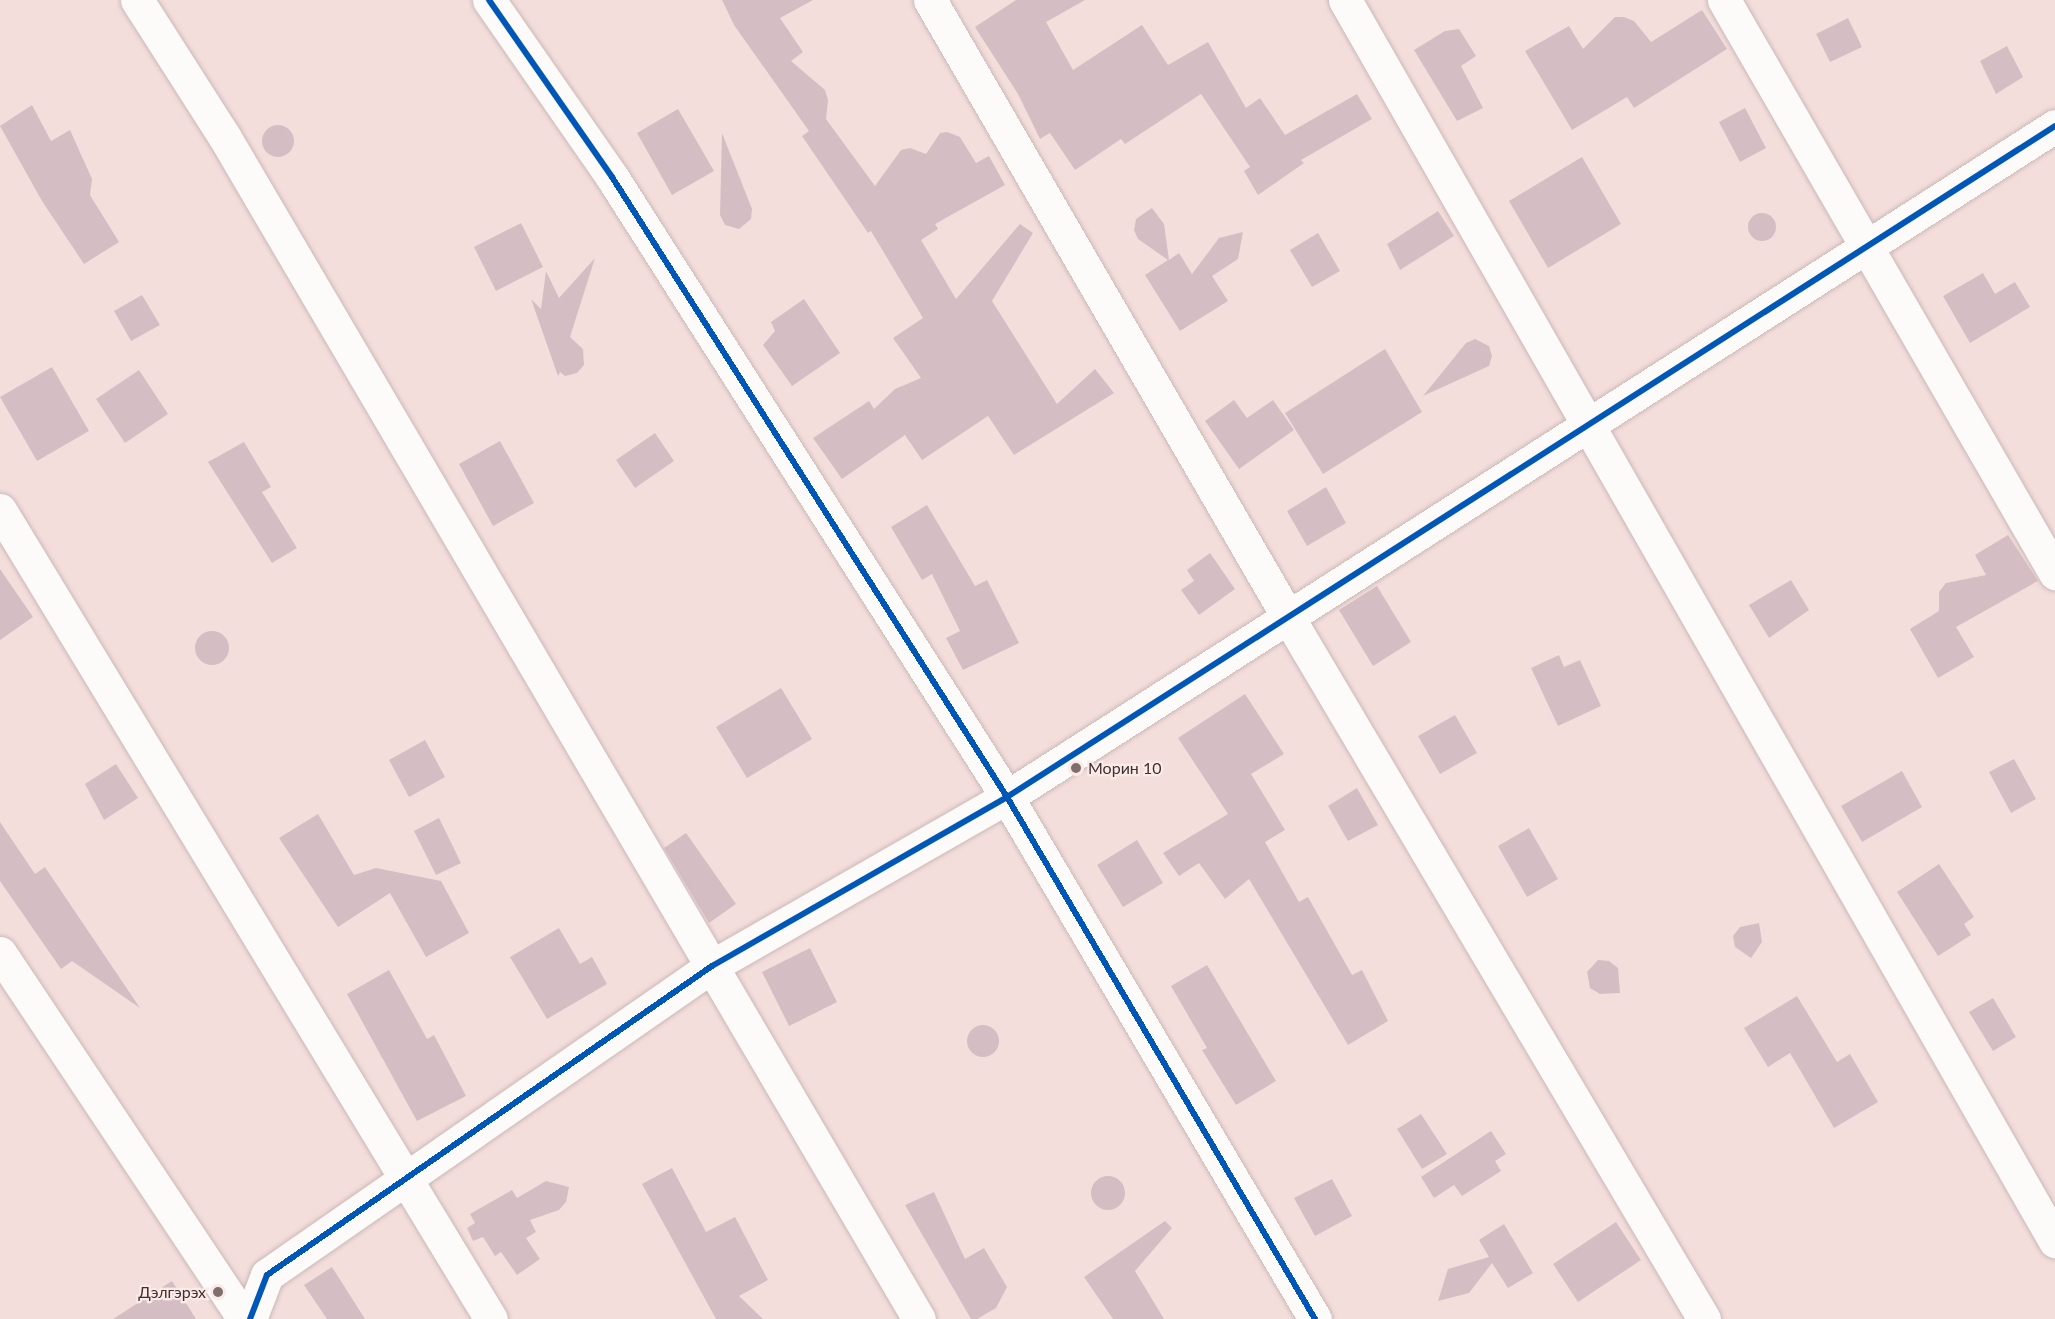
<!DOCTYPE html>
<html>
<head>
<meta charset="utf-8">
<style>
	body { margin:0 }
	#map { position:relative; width:2055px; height:1319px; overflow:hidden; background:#f4dedc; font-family:Lato,sans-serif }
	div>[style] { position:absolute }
	.building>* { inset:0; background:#d5bec3 }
	.round { border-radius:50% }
	.roads { filter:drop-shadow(0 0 2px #cab9b7) drop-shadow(0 0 2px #cab9b7) }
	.minor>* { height:33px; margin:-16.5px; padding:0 16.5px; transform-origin:16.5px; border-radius:16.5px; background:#fdfafa }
	.cycleway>* { height:6px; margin:-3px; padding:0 3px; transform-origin:3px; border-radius:3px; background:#0057b8 }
	.dots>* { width:16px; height:16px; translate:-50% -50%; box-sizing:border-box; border:3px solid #faeae8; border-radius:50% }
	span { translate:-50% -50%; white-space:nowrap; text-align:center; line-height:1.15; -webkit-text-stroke:4.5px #faeae8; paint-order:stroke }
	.poi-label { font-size:16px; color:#40312f }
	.left { translate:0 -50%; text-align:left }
	.right { translate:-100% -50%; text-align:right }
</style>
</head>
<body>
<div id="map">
	<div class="building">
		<i style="clip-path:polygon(722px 0,813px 0,780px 18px,803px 52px,791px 61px,825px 90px,828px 100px,826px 119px,875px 186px,901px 150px,910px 148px,926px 154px,940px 133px,947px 132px,960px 137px,976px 163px,989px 156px,1005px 185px,935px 224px,938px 229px,921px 240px,956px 299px,1020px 224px,1033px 233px,992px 301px,1057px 404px,1095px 369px,1114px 393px,1014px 455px,988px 416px,922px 460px,905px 435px,842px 479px,813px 438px,869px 401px,874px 409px,895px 389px,921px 378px,893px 338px,923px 318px,871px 231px,868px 233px,802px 136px,809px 131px,734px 25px)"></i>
		<i style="clip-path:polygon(1016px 0,1085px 0,1046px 22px,1073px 70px,1142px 25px,1168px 65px,1208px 42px,1246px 108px,1260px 98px,1285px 135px,1357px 94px,1372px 119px,1301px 160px,1304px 163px,1258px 195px,1244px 171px,1250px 167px,1201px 94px,1125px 144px,1121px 139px,1075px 170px,1050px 133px,1040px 139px,1018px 94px,975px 27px)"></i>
		<i style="clip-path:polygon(1702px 10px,1727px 49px,1634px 108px,1627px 97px,1572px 130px,1525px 51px,1569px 26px,1583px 49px,1615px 17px,1624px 17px,1634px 21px,1651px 42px)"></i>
		<i style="clip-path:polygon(1848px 18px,1862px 47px,1830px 62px,1816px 34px)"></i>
		<i style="clip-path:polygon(1459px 29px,1476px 56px,1461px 66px,1483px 108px,1457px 121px,1414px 50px,1445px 31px)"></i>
		<i style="clip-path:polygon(2007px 46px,2023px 77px,1996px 94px,1980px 61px)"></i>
		<i style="clip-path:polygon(32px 105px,51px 141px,70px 130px,92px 179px,90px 195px,119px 242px,84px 264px,42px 201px,0 126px)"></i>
		<i style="clip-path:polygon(1745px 108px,1766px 148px,1740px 162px,1719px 122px)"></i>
		<i style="clip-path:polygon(678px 109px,714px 171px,672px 195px,637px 133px)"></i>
		<i class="round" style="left:262px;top:125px;width:32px;height:32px"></i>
		<i style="clip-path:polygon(722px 133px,752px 209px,751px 219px,739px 229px,725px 225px,720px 215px)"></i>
		<i style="clip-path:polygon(1582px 157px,1621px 224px,1548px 268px,1509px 201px)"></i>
		<i style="clip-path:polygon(1152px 208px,1164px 224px,1169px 260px,1179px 253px,1192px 274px,1219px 238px,1243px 232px,1238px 259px,1212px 276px,1228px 301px,1180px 331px,1145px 275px,1168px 260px,1138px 239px,1134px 230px,1136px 219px)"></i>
		<i style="clip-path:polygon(1438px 211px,1454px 236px,1400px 270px,1387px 244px)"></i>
		<i class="round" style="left:1748px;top:213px;width:28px;height:28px"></i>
		<i style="clip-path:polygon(521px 223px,543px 267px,496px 291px,474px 247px)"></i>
		<i style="clip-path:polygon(1318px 233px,1340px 271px,1312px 287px,1290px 250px)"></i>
		<i style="clip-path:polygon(595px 258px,570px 337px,583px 349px,584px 365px,577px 373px,565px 376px,560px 372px,558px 376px,531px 299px,541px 309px,546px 271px,559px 298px)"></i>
		<i style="clip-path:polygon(1983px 273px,1995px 294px,2015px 282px,2030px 307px,1970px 343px,1943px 296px)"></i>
		<i style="clip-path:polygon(142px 295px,160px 325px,131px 341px,114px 311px)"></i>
		<i style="clip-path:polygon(804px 299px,840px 353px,792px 386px,763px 345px,775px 331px,771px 322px)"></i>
		<i style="clip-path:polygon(1475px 339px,1489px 346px,1492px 356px,1489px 366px,1423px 396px,1466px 343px)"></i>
		<i style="clip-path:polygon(1385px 349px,1422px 412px,1323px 474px,1285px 413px)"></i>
		<i style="clip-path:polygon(52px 367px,89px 431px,37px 461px,0 397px)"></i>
		<i style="clip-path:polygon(139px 370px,168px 414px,125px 443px,96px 399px)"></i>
		<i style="clip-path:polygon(1234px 400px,1247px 418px,1273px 400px,1294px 430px,1239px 469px,1205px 421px)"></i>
		<i style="clip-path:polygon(655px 433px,674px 461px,635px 488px,616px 460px)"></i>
		<i style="clip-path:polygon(500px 441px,534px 503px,493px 526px,459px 464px)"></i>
		<i style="clip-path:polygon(244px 442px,271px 487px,262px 492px,297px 548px,272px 563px,208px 462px)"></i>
		<i style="clip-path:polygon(1326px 487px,1346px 523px,1307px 546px,1287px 511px)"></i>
		<i style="clip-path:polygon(927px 505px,975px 586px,987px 580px,1019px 643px,963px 670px,946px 638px,960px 631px,932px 574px,922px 580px,891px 527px)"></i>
		<i style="clip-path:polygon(2008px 535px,2038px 581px,1956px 627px,1974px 657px,1938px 678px,1910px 629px,1939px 611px,1939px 592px,1946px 583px,1986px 575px,1975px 555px)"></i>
		<i style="clip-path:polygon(1210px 553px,1235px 589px,1199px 615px,1181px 590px,1194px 581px,1187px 570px)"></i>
		<i style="clip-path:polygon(0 569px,33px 617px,0 640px)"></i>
		<i style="clip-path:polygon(1791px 580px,1809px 610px,1769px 638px,1749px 605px)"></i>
		<i style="clip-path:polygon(1377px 586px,1411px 642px,1373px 666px,1339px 610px)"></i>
		<i class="round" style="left:195px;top:631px;width:34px;height:34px"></i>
		<i style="clip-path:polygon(1559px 655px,1564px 667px,1580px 660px,1601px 706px,1558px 726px,1531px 668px)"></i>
		<i style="clip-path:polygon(781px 688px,812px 739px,747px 778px,716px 727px)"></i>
		<i style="clip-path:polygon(1245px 694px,1284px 754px,1251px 774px,1285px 830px,1265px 842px,1299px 902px,1308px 897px,1352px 975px,1362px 970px,1388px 1021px,1348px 1045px,1249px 879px,1225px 899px,1199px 863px,1179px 876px,1163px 853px,1228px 814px,1178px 738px)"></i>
		<i style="clip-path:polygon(1455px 715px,1477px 753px,1440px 774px,1418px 736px)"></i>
		<i style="clip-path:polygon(425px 740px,445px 777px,409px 797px,389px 760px)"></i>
		<i style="clip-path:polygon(2014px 759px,2036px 799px,2011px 813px,1989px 772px)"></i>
		<i style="clip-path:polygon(116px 764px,138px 798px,104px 820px,85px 784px)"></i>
		<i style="clip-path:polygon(1902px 771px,1922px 807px,1862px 842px,1841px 806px)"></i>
		<i style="clip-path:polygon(1357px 788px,1378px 825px,1348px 841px,1328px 806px)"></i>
		<i style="clip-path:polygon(318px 814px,354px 875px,376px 868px,441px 881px,469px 933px,426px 957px,390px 893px,338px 927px,279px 838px)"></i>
		<i style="clip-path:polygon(439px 818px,461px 863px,436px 875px,414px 831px)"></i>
		<i style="clip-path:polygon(0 822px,35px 874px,45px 867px,140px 1008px,72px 961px,61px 969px,0 881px)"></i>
		<i style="clip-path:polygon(1529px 828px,1558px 879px,1527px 897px,1498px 846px)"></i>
		<i style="clip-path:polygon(686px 833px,736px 904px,709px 923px,664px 848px)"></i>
		<i style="clip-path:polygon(1137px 840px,1163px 883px,1123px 907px,1097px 865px)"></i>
		<i style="clip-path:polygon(1939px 864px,1974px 917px,1964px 924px,1971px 935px,1938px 956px,1897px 892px)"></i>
		<i style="clip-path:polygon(1759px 923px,1762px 942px,1751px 958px,1735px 947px,1733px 936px,1740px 927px)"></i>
		<i style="clip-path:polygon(559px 928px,580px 964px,592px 957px,607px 984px,547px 1019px,510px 957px)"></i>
		<i style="clip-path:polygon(810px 948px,837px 1002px,789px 1026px,762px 972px)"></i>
		<i style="clip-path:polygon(1598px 960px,1609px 961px,1618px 968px,1620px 993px,1600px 994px,1590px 988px,1587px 972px)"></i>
		<i style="clip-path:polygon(1207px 965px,1276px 1081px,1236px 1105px,1202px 1050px,1207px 1048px,1171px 986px)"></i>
		<i style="clip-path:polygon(389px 970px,427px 1039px,434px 1035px,466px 1096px,417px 1121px,347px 994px)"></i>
		<i style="clip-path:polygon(1797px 996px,1837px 1062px,1850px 1054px,1878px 1102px,1834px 1128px,1790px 1053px,1768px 1067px,1744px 1028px)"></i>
		<i style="clip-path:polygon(1993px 998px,2016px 1037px,1993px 1051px,1969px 1012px)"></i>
		<i class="round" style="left:967px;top:1025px;width:32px;height:32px"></i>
		<i style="clip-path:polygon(1421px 1114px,1447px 1154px,1422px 1169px,1397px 1129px)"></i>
		<i style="clip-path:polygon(1491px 1131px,1506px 1154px,1495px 1161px,1501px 1171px,1462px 1196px,1454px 1185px,1434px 1198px,1421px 1177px)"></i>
		<i style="clip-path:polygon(672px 1168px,706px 1232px,735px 1217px,768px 1280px,739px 1296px,763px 1319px,716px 1319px,642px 1184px)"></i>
		<i class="round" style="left:1091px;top:1176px;width:34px;height:34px"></i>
		<i style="clip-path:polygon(1332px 1179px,1352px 1216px,1315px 1236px,1294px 1198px)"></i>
		<i style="clip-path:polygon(546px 1181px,569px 1187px,566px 1202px,559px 1210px,530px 1220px,536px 1232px,526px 1238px,540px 1259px,517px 1275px,501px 1252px,495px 1256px,483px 1237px,473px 1241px,467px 1228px,475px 1223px,470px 1214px,512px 1190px,517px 1198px)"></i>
		<i style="clip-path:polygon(934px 1192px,965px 1259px,984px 1248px,1007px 1287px,996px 1308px,977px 1319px,971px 1319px,905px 1205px)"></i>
		<i style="clip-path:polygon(1165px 1221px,1172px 1228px,1135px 1271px,1164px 1319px,1113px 1319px,1084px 1277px)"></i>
		<i style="clip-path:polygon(1616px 1222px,1641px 1260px,1578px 1302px,1553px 1264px)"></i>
		<i style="clip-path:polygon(1504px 1224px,1533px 1273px,1508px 1288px,1492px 1263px,1469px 1293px,1438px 1301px,1448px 1269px,1489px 1257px,1479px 1240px)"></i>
		<i style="clip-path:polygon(332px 1267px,365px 1319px,327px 1319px,304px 1285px)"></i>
		<i style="clip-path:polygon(172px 1281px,196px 1319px,113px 1319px)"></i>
	</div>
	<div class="roads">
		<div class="minor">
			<i style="left:137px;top:0;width:161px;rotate:57.4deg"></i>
			<i style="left:224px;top:136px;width:1372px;rotate:59.57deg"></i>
			<i style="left:489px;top:0;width:216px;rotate:55.2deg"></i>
			<i style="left:612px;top:177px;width:735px;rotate:57.5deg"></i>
			<i style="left:1007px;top:797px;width:606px;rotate:59.46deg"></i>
			<i style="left:930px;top:0;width:713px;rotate:59.88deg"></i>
			<i style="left:1288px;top:617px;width:816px;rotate:59.35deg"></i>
			<i style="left:1345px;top:0;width:1430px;rotate:60.23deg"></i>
			<i style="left:1724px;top:0;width:662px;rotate:59.99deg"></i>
			<i style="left:0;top:510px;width:946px;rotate:58.75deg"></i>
			<i style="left:0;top:953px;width:440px;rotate:56.3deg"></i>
			<i style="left:250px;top:1319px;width:47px;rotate:-68.9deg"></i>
			<i style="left:267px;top:1275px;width:542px;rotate:-34.78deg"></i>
			<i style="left:712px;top:966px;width:340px;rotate:-29.8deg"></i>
			<i style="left:1007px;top:797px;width:1244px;rotate:-32.63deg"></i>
		</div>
	</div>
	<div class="cycleway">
		<i style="left:489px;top:0;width:216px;rotate:55.2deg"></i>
		<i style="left:612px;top:177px;width:735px;rotate:57.5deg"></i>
		<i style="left:1007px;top:797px;width:606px;rotate:59.46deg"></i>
		<i style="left:250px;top:1319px;width:47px;rotate:-68.9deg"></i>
		<i style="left:267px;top:1275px;width:542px;rotate:-34.78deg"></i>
		<i style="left:712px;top:966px;width:340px;rotate:-29.8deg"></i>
		<i style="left:1007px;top:797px;width:1244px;rotate:-32.63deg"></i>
	</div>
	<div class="dots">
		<i style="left:1076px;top:768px;background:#7f6e6c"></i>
		<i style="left:218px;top:1292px;background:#7f6e6c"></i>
	</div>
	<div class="poi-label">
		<span class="left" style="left:1088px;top:768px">Морин 10</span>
		<span class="right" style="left:206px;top:1292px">Дэлгэрэх</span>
	</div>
</div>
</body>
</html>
